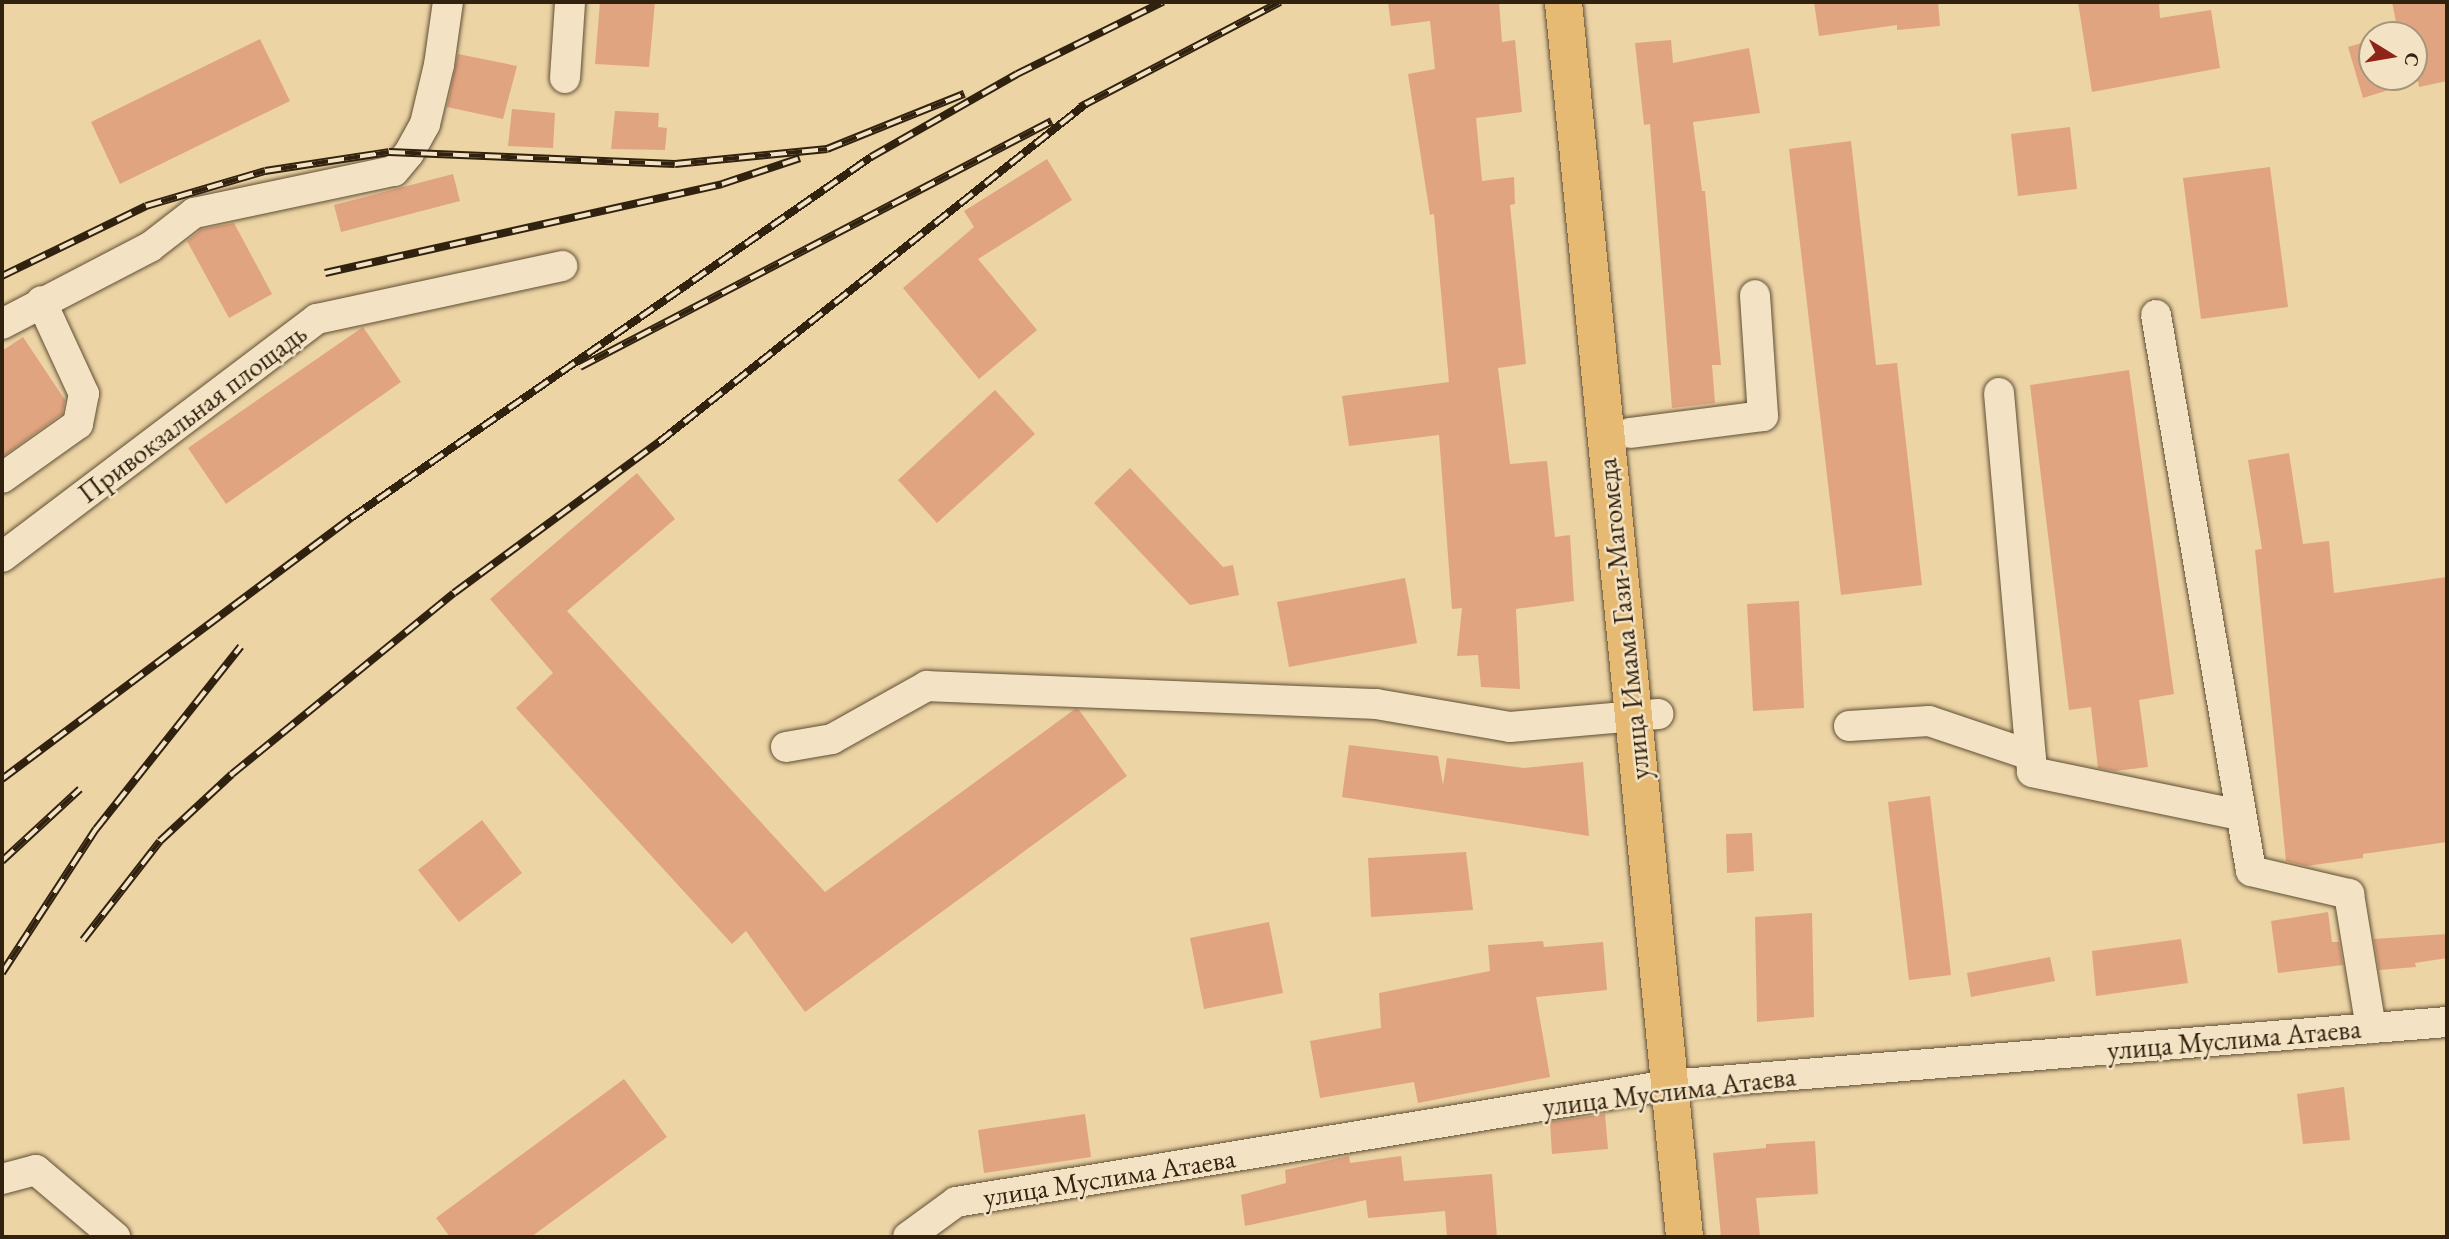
<!DOCTYPE html>
<html>
<head>
<meta charset="utf-8">
<style>
	body { margin:0 }
	#map { position:relative; width:2449px; height:1239px; overflow:hidden; background:#ecd4a5; font-family:"EB Garamond",serif }
	div>[style] { position:absolute }
	.building>* { inset:0; background:#e1a480 }
	.roads { filter:drop-shadow(0 0 2px #604e34) drop-shadow(0 0 2px #604e34) }
	.minor>* { height:30px; margin:-15px; padding:0 15px; transform-origin:15px; border-radius:15px; background:#f3e3c4 }
	.major>* { height:37px; margin:-18.5px; padding:0 18.5px; transform-origin:18.5px; border-radius:18.5px; background:#e6ba72 }
	.rail>* { height:8px; margin-top:-4px; transform-origin:0; background:repeating-linear-gradient(90deg,#f3e3c4 0 16px,#31210f 0 32px); box-sizing:border-box; border-block:2px solid #31210f }
	span { translate:-50% -50%; white-space:nowrap; text-align:center; line-height:1.15; -webkit-text-stroke:5px #f3e3c4; paint-order:stroke }
	.street-label { font-size:28px; color:#31210f }
	.frame { position:absolute; inset:0; border:4px solid #31210f; pointer-events:none }
	.north { position:absolute; left:2358px; top:21px; width:70px; height:70px; box-sizing:border-box; background:#f3e3c4; border:2px solid #a5957c; border-radius:50%; rotate:101deg; font-size:19px; font-weight:700; line-height:28px; text-align:center; color:#31210f }
	.north::after { content:''; display:block; margin:auto; width:24px; height:32px; background:#8f2418; clip-path:polygon(50% 0,100% 100%,50% 72%,0 100%) }
</style>
</head>
<body>
<div id="map">
	<div class="building">
		<i style="clip-path:polygon(600px 2px,655px 2px,649px 67px,595px 64px)"></i>
		<i style="clip-path:polygon(1388px 2px,1499px 2px,1502px 42px,1515px 40px,1522px 112px,1476px 118px,1482px 181px,1514px 177px,1515px 204px,1510px 205px,1526px 364px,1498px 368px,1510px 464px,1547px 461px,1555px 537px,1570px 535px,1574px 601px,1516px 609px,1520px 689px,1481px 687px,1478px 655px,1457px 656px,1462px 608px,1452px 609px,1439px 435px,1349px 446px,1342px 396px,1449px 382px,1434px 214px,1430px 215px,1408px 74px,1435px 69px,1430px 21px,1391px 26px)"></i>
		<i style="clip-path:polygon(1814px 2px,1938px 2px,1940px 26px,1897px 30px,1897px 25px,1819px 36px)"></i>
		<i style="clip-path:polygon(2078px 2px,2159px 2px,2160px 18px,2211px 10px,2220px 68px,2092px 92px)"></i>
		<i style="clip-path:polygon(2392px 2px,2447px 2px,2447px 81px,2419px 87px,2418px 81px,2363px 98px,2348px 47px,2372px 40px,2372px 77px,2414px 77px,2414px 35px,2387px 35px,2398px 32px)"></i>
		<i style="clip-path:polygon(260px 39px,290px 101px,120px 184px,91px 122px)"></i>
		<i style="clip-path:polygon(1671px 40px,1673px 63px,1749px 48px,1760px 113px,1693px 122px,1702px 191px,1705px 191px,1721px 365px,1712px 365px,1715px 403px,1672px 408px,1650px 124px,1644px 125px,1635px 43px)"></i>
		<i style="clip-path:polygon(458px 54px,517px 66px,503px 119px,447px 107px)"></i>
		<i style="clip-path:polygon(512px 109px,555px 113px,553px 148px,508px 146px)"></i>
		<i style="clip-path:polygon(615px 111px,659px 113px,658px 127px,667px 128px,665px 150px,611px 149px)"></i>
		<i style="clip-path:polygon(2070px 127px,2077px 189px,2018px 196px,2011px 134px)"></i>
		<i style="clip-path:polygon(1851px 141px,1876px 365px,1897px 363px,1922px 585px,1841px 595px,1789px 149px)"></i>
		<i style="clip-path:polygon(1047px 159px,1072px 200px,978px 259px,1037px 330px,979px 379px,903px 288px,974px 227px,964px 211px)"></i>
		<i style="clip-path:polygon(2270px 167px,2288px 307px,2201px 319px,2183px 178px)"></i>
		<i style="clip-path:polygon(453px 174px,460px 201px,341px 232px,334px 205px)"></i>
		<i style="clip-path:polygon(234px 223px,272px 294px,229px 318px,187px 241px,202px 229px)"></i>
		<i style="clip-path:polygon(363px 327px,401px 382px,226px 504px,188px 448px)"></i>
		<i style="clip-path:polygon(23px 337px,65px 400px,62px 414px,2px 457px,2px 351px)"></i>
		<i style="clip-path:polygon(2129px 370px,2174px 694px,2139px 700px,2148px 767px,2115px 771px,2098px 768px,2091px 707px,2069px 710px,2030px 385px)"></i>
		<i style="clip-path:polygon(995px 390px,1035px 434px,937px 523px,898px 480px)"></i>
		<i style="clip-path:polygon(2289px 453px,2303px 544px,2329px 541px,2334px 593px,2447px 577px,2447px 842px,2363px 854px,2363px 858px,2307px 866px,2286px 861px,2255px 550px,2262px 549px,2248px 460px)"></i>
		<i style="clip-path:polygon(1130px 468px,1223px 567px,1233px 565px,1239px 595px,1190px 605px,1094px 503px)"></i>
		<i style="clip-path:polygon(637px 473px,675px 519px,567px 611px,825px 892px,1075px 709px,1079px 710px,1127px 776px,805px 1012px,746px 931px,732px 944px,516px 708px,553px 673px,490px 599px)"></i>
		<i style="clip-path:polygon(1405px 578px,1417px 643px,1289px 667px,1277px 602px)"></i>
		<i style="clip-path:polygon(1799px 601px,1804px 708px,1753px 711px,1747px 604px)"></i>
		<i style="clip-path:polygon(1349px 745px,1438px 756px,1443px 785px,1447px 758px,1524px 768px,1583px 762px,1589px 836px,1342px 797px)"></i>
		<i style="clip-path:polygon(1930px 796px,1951px 975px,1909px 980px,1888px 802px)"></i>
		<i style="clip-path:polygon(482px 820px,522px 873px,459px 922px,418px 870px)"></i>
		<i style="clip-path:polygon(1752px 833px,1754px 871px,1727px 873px,1726px 834px)"></i>
		<i style="clip-path:polygon(1466px 852px,1473px 910px,1371px 917px,1368px 858px)"></i>
		<i style="clip-path:polygon(2328px 912px,2332px 942px,2339px 942px,2343px 965px,2278px 973px,2271px 921px)"></i>
		<i style="clip-path:polygon(1812px 913px,1814px 1017px,1757px 1022px,1755px 917px)"></i>
		<i style="clip-path:polygon(1269px 922px,1283px 993px,1204px 1009px,1190px 938px)"></i>
		<i style="clip-path:polygon(2447px 934px,2447px 958px,2415px 963px,2416px 967px,2379px 970px,2374px 939px)"></i>
		<i style="clip-path:polygon(2181px 939px,2188px 983px,2096px 996px,2092px 951px)"></i>
		<i style="clip-path:polygon(1543px 941px,1544px 947px,1603px 942px,1607px 990px,1536px 997px,1550px 1077px,1418px 1103px,1414px 1082px,1320px 1098px,1310px 1041px,1381px 1028px,1379px 993px,1490px 971px,1488px 945px)"></i>
		<i style="clip-path:polygon(2050px 957px,2055px 981px,1971px 997px,1967px 973px)"></i>
		<i style="clip-path:polygon(624px 1079px,667px 1137px,531px 1237px,450px 1237px,436px 1218px)"></i>
		<i style="clip-path:polygon(2344px 1087px,2350px 1140px,2303px 1144px,2297px 1094px)"></i>
		<i style="clip-path:polygon(1085px 1114px,1091px 1157px,984px 1173px,978px 1130px)"></i>
		<i style="clip-path:polygon(1605px 1114px,1608px 1149px,1552px 1154px,1550px 1122px)"></i>
		<i style="clip-path:polygon(1815px 1141px,1818px 1194px,1756px 1198px,1760px 1237px,1721px 1237px,1713px 1153px,1766px 1148px,1766px 1144px)"></i>
		<i style="clip-path:polygon(1349px 1156px,1350px 1163px,1401px 1156px,1404px 1181px,1492px 1174px,1497px 1237px,1447px 1237px,1445px 1211px,1368px 1218px,1366px 1200px,1245px 1226px,1241px 1195px,1286px 1183px,1285px 1170px)"></i>
	</div>
	<div class="roads">
		<div class="minor">
			<i style="left:565px;top:78px;width:76px;rotate:-86.2deg"></i>
			<i style="left:2156px;top:315px;width:564px;rotate:80.3deg"></i>
			<i style="left:2251px;top:871px;width:101px;rotate:13.2deg"></i>
			<i style="left:2349px;top:894px;width:136px;rotate:80.7deg"></i>
			<i style="left:2px;top:324px;width:167px;rotate:-27.5deg"></i>
			<i style="left:150px;top:247px;width:56px;rotate:-37.7deg"></i>
			<i style="left:194px;top:213px;width:204px;rotate:-11.9deg"></i>
			<i style="left:394px;top:171px;width:23px;rotate:-50deg"></i>
			<i style="left:409px;top:153px;width:33px;rotate:-61deg"></i>
			<i style="left:425px;top:124px;width:61px;rotate:-76.7deg"></i>
			<i style="left:439px;top:65px;width:64px;rotate:-81.9deg"></i>
			<i style="left:1999px;top:393px;width:380px;rotate:85deg"></i>
			<i style="left:2032px;top:772px;width:212px;rotate:11.7deg"></i>
			<i style="left:1630px;top:433px;width:134px;rotate:-7.3deg"></i>
			<i style="left:1763px;top:416px;width:121px;rotate:-93.8deg"></i>
			<i style="left:2px;top:478px;width:93px;rotate:-35.4deg"></i>
			<i style="left:78px;top:424px;width:31px;rotate:-79deg"></i>
			<i style="left:84px;top:394px;width:102px;rotate:-114.8deg"></i>
			<i style="left:2px;top:557px;width:395px;rotate:-37.1deg"></i>
			<i style="left:317px;top:319px;width:251px;rotate:-12.2deg"></i>
			<i style="left:1849px;top:726px;width:80px;rotate:-3.6deg"></i>
			<i style="left:1929px;top:721px;width:107px;rotate:18.6deg"></i>
			<i style="left:786px;top:747px;width:47px;rotate:-9.9deg"></i>
			<i style="left:832px;top:739px;width:109px;rotate:-29.2deg"></i>
			<i style="left:927px;top:686px;width:449px;rotate:2.3deg"></i>
			<i style="left:1376px;top:704px;width:136px;rotate:9.7deg"></i>
			<i style="left:1510px;top:727px;width:149px;rotate:-5deg"></i>
			<i style="left:2px;top:1179px;width:35px;rotate:-15deg"></i>
			<i style="left:36px;top:1170px;width:104px;rotate:40.3deg"></i>
			<i style="left:908px;top:1237px;width:59px;rotate:-36.1deg"></i>
			<i style="left:956px;top:1202px;width:723px;rotate:-9.32deg"></i>
			<i style="left:1669px;top:1085px;width:781px;rotate:-4.63deg"></i>
		</div>
		<div class="major">
			<i style="left:1563px;top:2px;width:1241px;rotate:84.4deg"></i>
		</div>
	</div>
	<div class="rail">
		<i style="left:1080px;top:107px;width:226px;rotate:-27.7deg"></i>
		<i style="left:325px;top:273px;width:407px;rotate:-12.6deg"></i>
		<i style="left:722px;top:184px;width:82px;rotate:-18.4deg"></i>
		<i style="left:2px;top:276px;width:160px;rotate:-25.9deg"></i>
		<i style="left:146px;top:206px;width:124px;rotate:-16.4deg"></i>
		<i style="left:265px;top:171px;width:125px;rotate:-8.7deg"></i>
		<i style="left:389px;top:152px;width:286px;rotate:2.4deg"></i>
		<i style="left:675px;top:164px;width:153px;rotate:-5.6deg"></i>
		<i style="left:827px;top:149px;width:148px;rotate:-21.9deg"></i>
		<i style="left:580px;top:367px;width:532px;rotate:-27.53deg"></i>
		<i style="left:2px;top:779px;width:436px;rotate:-36.8deg"></i>
		<i style="left:351px;top:518px;width:633px;rotate:-34.77deg"></i>
		<i style="left:871px;top:157px;width:168px;rotate:-29.6deg"></i>
		<i style="left:1017px;top:74px;width:163px;rotate:-26.3deg"></i>
		<i style="left:2px;top:861px;width:106px;rotate:-42.7deg"></i>
		<i style="left:83px;top:940px;width:125px;rotate:-52.1deg"></i>
		<i style="left:160px;top:841px;width:98px;rotate:-42.9deg"></i>
		<i style="left:232px;top:774px;width:286px;rotate:-39.2deg"></i>
		<i style="left:454px;top:593px;width:255px;rotate:-36.4deg"></i>
		<i style="left:659px;top:442px;width:546px;rotate:-38.38deg"></i>
		<i style="left:2px;top:973px;width:172px;rotate:-56.9deg"></i>
		<i style="left:96px;top:829px;width:233px;rotate:-51.6deg"></i>
	</div>
	<div class="street-label">
		<span style="left:192px;top:413px;rotate:-37deg">Привокзальная площадь</span>
		<span style="left:1623px;top:619px;rotate:-96deg">улица Имама Гази-Магомеда</span>
		<span style="left:2234px;top:1039px;rotate:-5deg">улица Муслима Атаева</span>
		<span style="left:1669px;top:1091px;rotate:-7deg">улица Муслима Атаева</span>
		<span style="left:1109px;top:1177px;rotate:-9deg">улица Муслима Атаева</span>
	</div>
	<div class="frame"></div>
	<div class="north">С</div>
</div>
</body>
</html>
